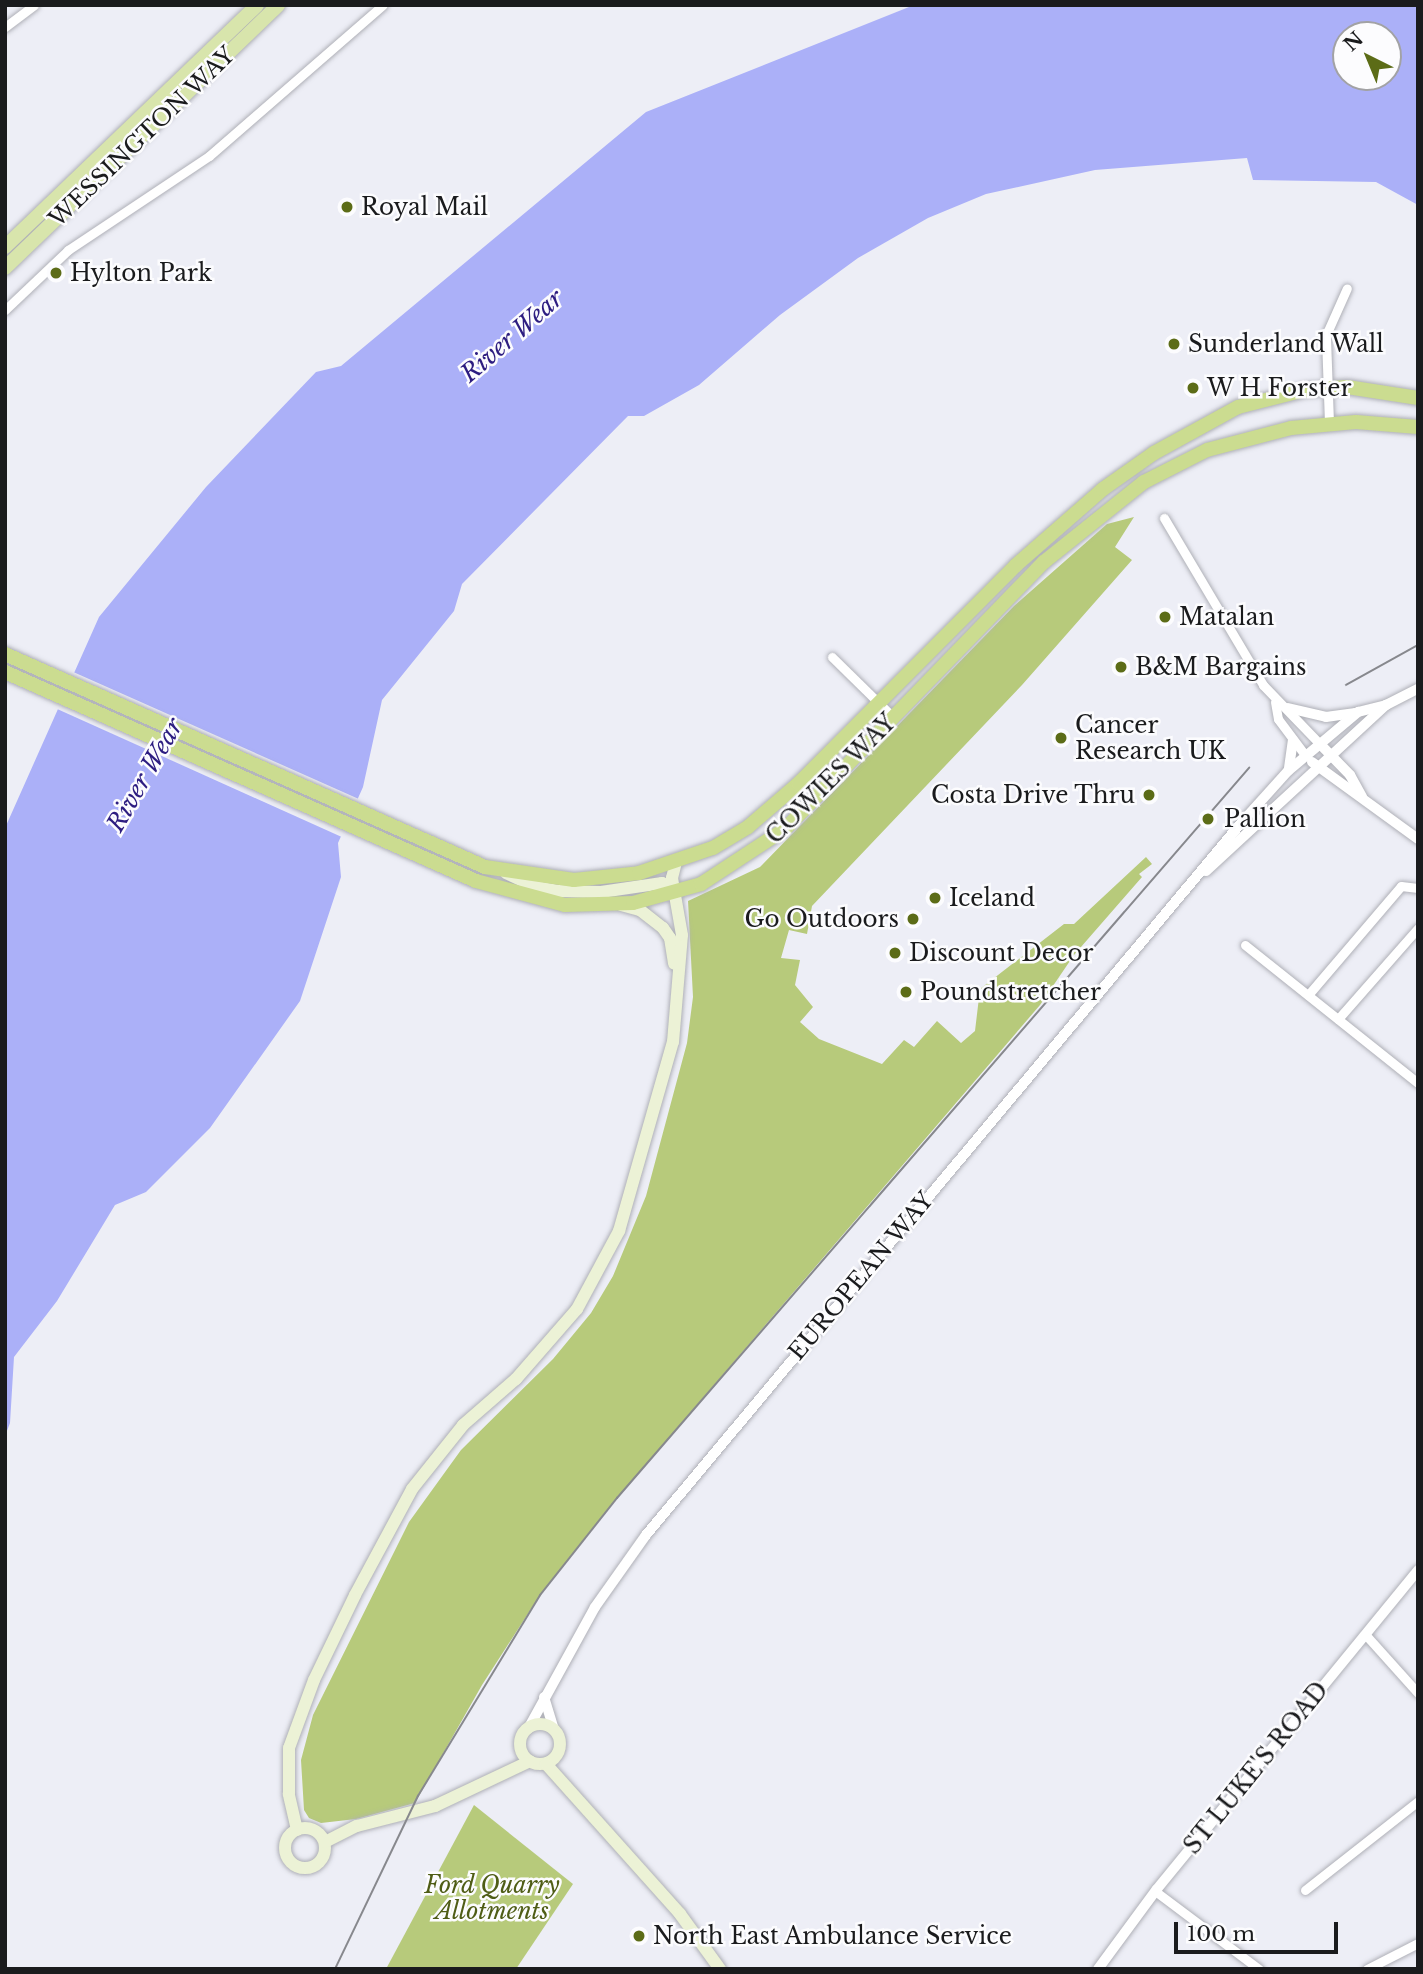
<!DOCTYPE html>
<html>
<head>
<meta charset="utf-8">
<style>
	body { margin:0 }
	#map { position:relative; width:1423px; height:1974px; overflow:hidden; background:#edeef6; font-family:"Libre Baskerville",serif }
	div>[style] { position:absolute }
	.green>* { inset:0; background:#b7ca7b }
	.water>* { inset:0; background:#abb0f8 }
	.pier>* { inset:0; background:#edeef6 }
	.roads { filter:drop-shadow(0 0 2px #afb0b7) drop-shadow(0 0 2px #afb0b7) }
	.minor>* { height:9px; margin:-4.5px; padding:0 4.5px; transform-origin:4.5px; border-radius:4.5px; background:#fff }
	.tertiary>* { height:10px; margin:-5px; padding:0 5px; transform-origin:5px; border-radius:5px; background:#fff }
	.secondary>* { height:12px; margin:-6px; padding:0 6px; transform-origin:6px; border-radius:6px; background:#ecf2d6 }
	.secondary>.ring { margin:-6px; padding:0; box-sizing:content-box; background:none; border:12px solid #ecf2d6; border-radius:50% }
	.primary>* { height:14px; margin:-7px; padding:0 7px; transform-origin:7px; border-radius:7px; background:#d8e5ac }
	.trunk>* { height:14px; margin:-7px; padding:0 7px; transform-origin:7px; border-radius:7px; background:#cbdc90 }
	.tram>* { height:2px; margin:-1px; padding:0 1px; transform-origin:1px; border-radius:1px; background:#87888d }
	.dots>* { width:19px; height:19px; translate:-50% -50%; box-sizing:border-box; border:4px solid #fcfcfe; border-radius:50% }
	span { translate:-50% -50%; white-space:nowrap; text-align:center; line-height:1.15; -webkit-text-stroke:5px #fcfcfe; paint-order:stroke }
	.street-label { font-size:23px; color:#1a1b1d }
	.poi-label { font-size:23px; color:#1a1b1d }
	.left { translate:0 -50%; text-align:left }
	.right { translate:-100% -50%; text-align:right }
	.park-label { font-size:23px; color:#4f5d16; font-style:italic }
	.water-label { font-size:24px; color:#2d1d81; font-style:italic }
	.frame { position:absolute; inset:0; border:7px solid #1a1b1d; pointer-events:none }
	.north { position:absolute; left:1332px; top:21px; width:70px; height:70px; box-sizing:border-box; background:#fcfcfe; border:2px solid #a2a2a4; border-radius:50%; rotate:317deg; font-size:19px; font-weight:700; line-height:28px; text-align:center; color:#1a1b1d }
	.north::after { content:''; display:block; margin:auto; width:24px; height:32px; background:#5c6c17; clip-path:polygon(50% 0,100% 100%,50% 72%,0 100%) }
	.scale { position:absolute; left:1174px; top:1922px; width:164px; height:32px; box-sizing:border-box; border:4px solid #1a1b1d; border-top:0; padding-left:9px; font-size:21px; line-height:24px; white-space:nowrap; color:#1a1b1d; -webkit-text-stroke:5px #fcfcfe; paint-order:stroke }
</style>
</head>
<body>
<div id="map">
	<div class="green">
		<i style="clip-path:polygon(1134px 517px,1115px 547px,1132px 560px,1022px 685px,812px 906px,807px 934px,789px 930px,781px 958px,800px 960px,795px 985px,813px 1007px,800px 1022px,819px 1039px,882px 1064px,904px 1040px,914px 1047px,937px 1021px,961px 1043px,975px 1031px,980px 989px,1064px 924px,1074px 924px,1146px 857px,1152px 864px,1139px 874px,1142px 877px,1074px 955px,1040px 1005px,617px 1498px,540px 1595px,482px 1685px,415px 1803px,356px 1819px,321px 1823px,309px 1818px,304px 1810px,301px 1760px,313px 1715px,409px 1522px,461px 1450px,553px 1359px,591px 1313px,613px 1276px,646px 1196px,687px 1043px,693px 997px,688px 901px,760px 867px,1014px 606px,1107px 524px)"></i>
		<i style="clip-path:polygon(474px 1805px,573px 1884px,516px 1969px,386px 1969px)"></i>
	</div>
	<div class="water">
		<i style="clip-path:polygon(evenodd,914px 5px,1418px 5px,1418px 205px,1376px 182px,1253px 180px,1247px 158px,1095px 170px,986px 194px,928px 218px,858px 258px,780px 315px,699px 385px,644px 416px,628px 416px,462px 584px,454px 611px,382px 700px,363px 787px,338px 843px,341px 877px,300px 1001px,210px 1128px,146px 1192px,115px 1205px,57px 1301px,14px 1357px,10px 1423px,5px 1436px,5px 828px,99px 617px,206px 487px,316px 372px,341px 366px,646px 112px,914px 5px,1346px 35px,1388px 35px,1388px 77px,1346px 77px,1346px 35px)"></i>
	</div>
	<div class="pier">
		<i style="clip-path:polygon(71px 671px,361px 800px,344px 838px,55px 708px)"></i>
	</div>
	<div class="roads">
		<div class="minor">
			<i style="left:5px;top:27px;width:36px;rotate:-37deg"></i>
			<i style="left:5px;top:310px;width:87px;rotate:-43.6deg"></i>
			<i style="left:68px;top:250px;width:169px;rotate:-33.7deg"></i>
			<i style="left:209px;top:156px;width:230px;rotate:-41deg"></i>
			<i style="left:1329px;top:423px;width:88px;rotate:-92deg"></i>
			<i style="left:1326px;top:335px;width:51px;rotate:-65.9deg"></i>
			<i style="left:1164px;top:518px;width:194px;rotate:59.3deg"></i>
			<i style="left:1263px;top:685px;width:81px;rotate:46deg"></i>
			<i style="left:832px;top:657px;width:87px;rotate:44.5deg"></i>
			<i style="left:1275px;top:702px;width:17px;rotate:80deg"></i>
			<i style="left:1278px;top:719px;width:45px;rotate:53.1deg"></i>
			<i style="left:1245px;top:945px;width:221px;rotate:38.6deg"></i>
			<i style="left:1308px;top:995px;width:143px;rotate:-49.5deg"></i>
			<i style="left:1401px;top:886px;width:17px;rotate:7deg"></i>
			<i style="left:1338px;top:1019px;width:121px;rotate:-48.7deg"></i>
			<i style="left:1365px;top:1634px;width:79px;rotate:48.1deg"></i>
			<i style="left:1305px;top:1890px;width:144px;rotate:-38.2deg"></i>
			<i style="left:1155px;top:1891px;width:130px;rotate:36.9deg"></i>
			<i style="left:1367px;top:1969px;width:57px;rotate:-27deg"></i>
		</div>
		<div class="tertiary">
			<i style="left:1288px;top:708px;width:39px;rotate:13deg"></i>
			<i style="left:1326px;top:717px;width:28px;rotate:-8deg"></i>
			<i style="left:1319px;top:743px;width:45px;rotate:45.9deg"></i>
			<i style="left:1350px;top:775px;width:25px;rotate:61deg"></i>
			<i style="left:1312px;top:762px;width:131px;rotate:36deg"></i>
			<i style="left:1289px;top:768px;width:28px;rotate:-82deg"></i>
			<i style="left:1206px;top:871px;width:245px;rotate:-42.7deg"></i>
			<i style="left:544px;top:1697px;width:34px;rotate:73deg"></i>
			<i style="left:528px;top:1729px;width:139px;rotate:-61.2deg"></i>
			<i style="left:595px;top:1607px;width:88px;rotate:-54.7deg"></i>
			<i style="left:646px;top:1535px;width:929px;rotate:-50.11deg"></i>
			<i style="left:1242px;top:822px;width:69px;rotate:-48deg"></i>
			<i style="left:1288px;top:771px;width:92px;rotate:-40.1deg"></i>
			<i style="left:1358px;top:712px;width:29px;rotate:-14deg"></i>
			<i style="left:1386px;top:705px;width:36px;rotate:-27deg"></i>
			<i style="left:1098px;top:1969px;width:99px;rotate:-53.6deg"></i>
			<i style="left:1157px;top:1889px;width:412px;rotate:-50.7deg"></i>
		</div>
		<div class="secondary">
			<i style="left:506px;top:873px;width:33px;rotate:25deg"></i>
			<i style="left:536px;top:887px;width:22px;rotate:10deg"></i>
			<i style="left:558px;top:891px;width:43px;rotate:1.3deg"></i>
			<i style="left:601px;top:892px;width:62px;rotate:-8.4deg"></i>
			<i style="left:662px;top:883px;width:17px;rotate:36deg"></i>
			<i style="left:621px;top:905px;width:20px;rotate:15deg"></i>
			<i style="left:640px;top:910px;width:29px;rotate:38deg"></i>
			<i style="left:663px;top:928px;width:12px;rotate:55deg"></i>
			<i style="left:670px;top:938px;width:26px;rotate:81deg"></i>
			<i class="ring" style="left:520px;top:1724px;width:28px;height:28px"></i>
			<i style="left:546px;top:1764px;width:201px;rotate:48.2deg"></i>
			<i style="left:680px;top:1914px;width:68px;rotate:54deg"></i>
			<i class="ring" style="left:285px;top:1828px;width:28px;height:28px"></i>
			<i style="left:297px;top:1830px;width:37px;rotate:-103deg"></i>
			<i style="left:289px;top:1794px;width:46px;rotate:-90deg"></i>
			<i style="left:289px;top:1748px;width:72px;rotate:-69.8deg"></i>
			<i style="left:314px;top:1680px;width:94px;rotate:-64.2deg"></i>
			<i style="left:355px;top:1595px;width:120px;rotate:-61.7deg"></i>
			<i style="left:412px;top:1489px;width:82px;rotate:-51.4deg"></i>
			<i style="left:463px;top:1425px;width:70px;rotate:-41deg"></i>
			<i style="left:516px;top:1379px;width:93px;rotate:-48.9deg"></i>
			<i style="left:577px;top:1309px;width:89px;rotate:-61.7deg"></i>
			<i style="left:619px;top:1231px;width:197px;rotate:-74.1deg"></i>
			<i style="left:673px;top:1042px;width:107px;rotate:-85.2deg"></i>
			<i style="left:682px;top:935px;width:58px;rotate:-100deg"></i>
			<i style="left:672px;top:878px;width:16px;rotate:-76deg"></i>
			<i style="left:325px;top:1842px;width:36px;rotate:-27deg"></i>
			<i style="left:357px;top:1826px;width:81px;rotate:-14.4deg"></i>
			<i style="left:435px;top:1806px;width:105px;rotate:-25.3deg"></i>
		</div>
		<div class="primary">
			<i style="left:5px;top:247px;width:349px;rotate:-43.8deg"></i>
			<i style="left:5px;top:268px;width:379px;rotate:-43.9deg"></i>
		</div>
		<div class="trunk">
			<i style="left:5px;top:654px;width:525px;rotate:23.93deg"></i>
			<i style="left:485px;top:867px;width:90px;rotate:8.3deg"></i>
			<i style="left:574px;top:880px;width:65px;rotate:-6.1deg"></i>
			<i style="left:639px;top:873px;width:78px;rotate:-18.7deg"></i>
			<i style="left:713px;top:848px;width:41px;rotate:-31deg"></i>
			<i style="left:748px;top:827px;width:66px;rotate:-40.7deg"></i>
			<i style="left:798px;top:784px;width:308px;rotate:-45.1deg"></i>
			<i style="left:1015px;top:566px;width:117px;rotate:-41.2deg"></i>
			<i style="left:1103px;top:489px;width:62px;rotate:-35.2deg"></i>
			<i style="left:1154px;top:453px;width:96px;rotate:-28.7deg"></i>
			<i style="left:1238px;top:407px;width:69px;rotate:-14.2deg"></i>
			<i style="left:1305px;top:390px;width:42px;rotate:-4.1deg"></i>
			<i style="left:1347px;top:387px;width:72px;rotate:8.8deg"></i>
			<i style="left:5px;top:672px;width:515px;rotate:23.93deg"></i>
			<i style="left:476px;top:881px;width:92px;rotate:15.1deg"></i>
			<i style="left:565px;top:905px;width:68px;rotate:-1.7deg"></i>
			<i style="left:633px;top:903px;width:71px;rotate:-15.6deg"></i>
			<i style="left:701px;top:884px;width:100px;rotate:-33.2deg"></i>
			<i style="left:785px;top:829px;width:372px;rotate:-45.9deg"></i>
			<i style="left:1044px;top:562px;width:128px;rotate:-38.7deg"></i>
			<i style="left:1144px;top:482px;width:71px;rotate:-26.9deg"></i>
			<i style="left:1207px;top:450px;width:87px;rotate:-14.7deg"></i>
			<i style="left:1291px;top:428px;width:65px;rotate:-5.3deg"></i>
			<i style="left:1356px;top:422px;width:62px;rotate:4.6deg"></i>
		</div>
	</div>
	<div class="tram">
		<i style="left:1346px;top:685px;width:82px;rotate:-29.1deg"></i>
		<i style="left:335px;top:1969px;width:192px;rotate:-64.4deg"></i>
		<i style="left:418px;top:1796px;width:235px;rotate:-58.7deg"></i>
		<i style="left:540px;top:1595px;width:124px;rotate:-51.6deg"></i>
		<i style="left:617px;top:1498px;width:966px;rotate:-49.12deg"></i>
	</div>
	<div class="dots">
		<i style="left:347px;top:207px;background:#5c6c17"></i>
		<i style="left:56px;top:273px;background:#5c6c17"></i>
		<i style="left:1174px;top:344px;background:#5c6c17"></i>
		<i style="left:1193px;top:388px;background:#5c6c17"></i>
		<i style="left:1165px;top:617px;background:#5c6c17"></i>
		<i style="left:1121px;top:667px;background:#5c6c17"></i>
		<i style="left:1061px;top:738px;background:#5c6c17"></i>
		<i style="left:1149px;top:795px;background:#5c6c17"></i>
		<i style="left:1208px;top:819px;background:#5c6c17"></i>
		<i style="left:935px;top:898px;background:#5c6c17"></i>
		<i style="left:913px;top:919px;background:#5c6c17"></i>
		<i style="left:895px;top:953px;background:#5c6c17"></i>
		<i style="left:906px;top:992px;background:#5c6c17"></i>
		<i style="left:639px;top:1936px;background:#5c6c17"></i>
	</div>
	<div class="street-label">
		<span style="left:142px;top:137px;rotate:-44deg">WESSINGTON WAY</span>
		<span style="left:831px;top:779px;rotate:-45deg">COWIES WAY</span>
		<span style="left:861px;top:1276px;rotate:-50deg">EUROPEAN WAY</span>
		<span style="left:1256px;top:1768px;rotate:-51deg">ST LUKE'S ROAD</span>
	</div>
	<div class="poi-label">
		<span class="left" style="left:361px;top:207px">Royal Mail</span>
		<span class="left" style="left:70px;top:273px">Hylton Park</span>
		<span class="left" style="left:1188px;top:344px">Sunderland Wall</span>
		<span class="left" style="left:1207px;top:388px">W H Forster</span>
		<span class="left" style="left:1179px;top:617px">Matalan</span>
		<span class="left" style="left:1135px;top:667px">B&amp;M Bargains</span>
		<span class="left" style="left:1075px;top:738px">Cancer<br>Research UK</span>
		<span class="right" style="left:1135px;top:795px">Costa Drive Thru</span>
		<span class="left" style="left:1224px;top:819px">Pallion</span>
		<span class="left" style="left:949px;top:898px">Iceland</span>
		<span class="right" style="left:899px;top:919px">Go Outdoors</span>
		<span class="left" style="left:909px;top:953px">Discount Decor</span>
		<span class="left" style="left:920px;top:992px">Poundstretcher</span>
		<span class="left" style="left:653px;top:1936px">North East Ambulance Service</span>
	</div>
	<div class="park-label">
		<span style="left:492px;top:1898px">Ford Quarry<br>Allotments</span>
	</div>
	<div class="water-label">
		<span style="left:512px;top:336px;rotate:-41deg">River Wear</span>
		<span style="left:145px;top:775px;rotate:-60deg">River Wear</span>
	</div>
	<div class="frame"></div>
	<div class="north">N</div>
	<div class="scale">100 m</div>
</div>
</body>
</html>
